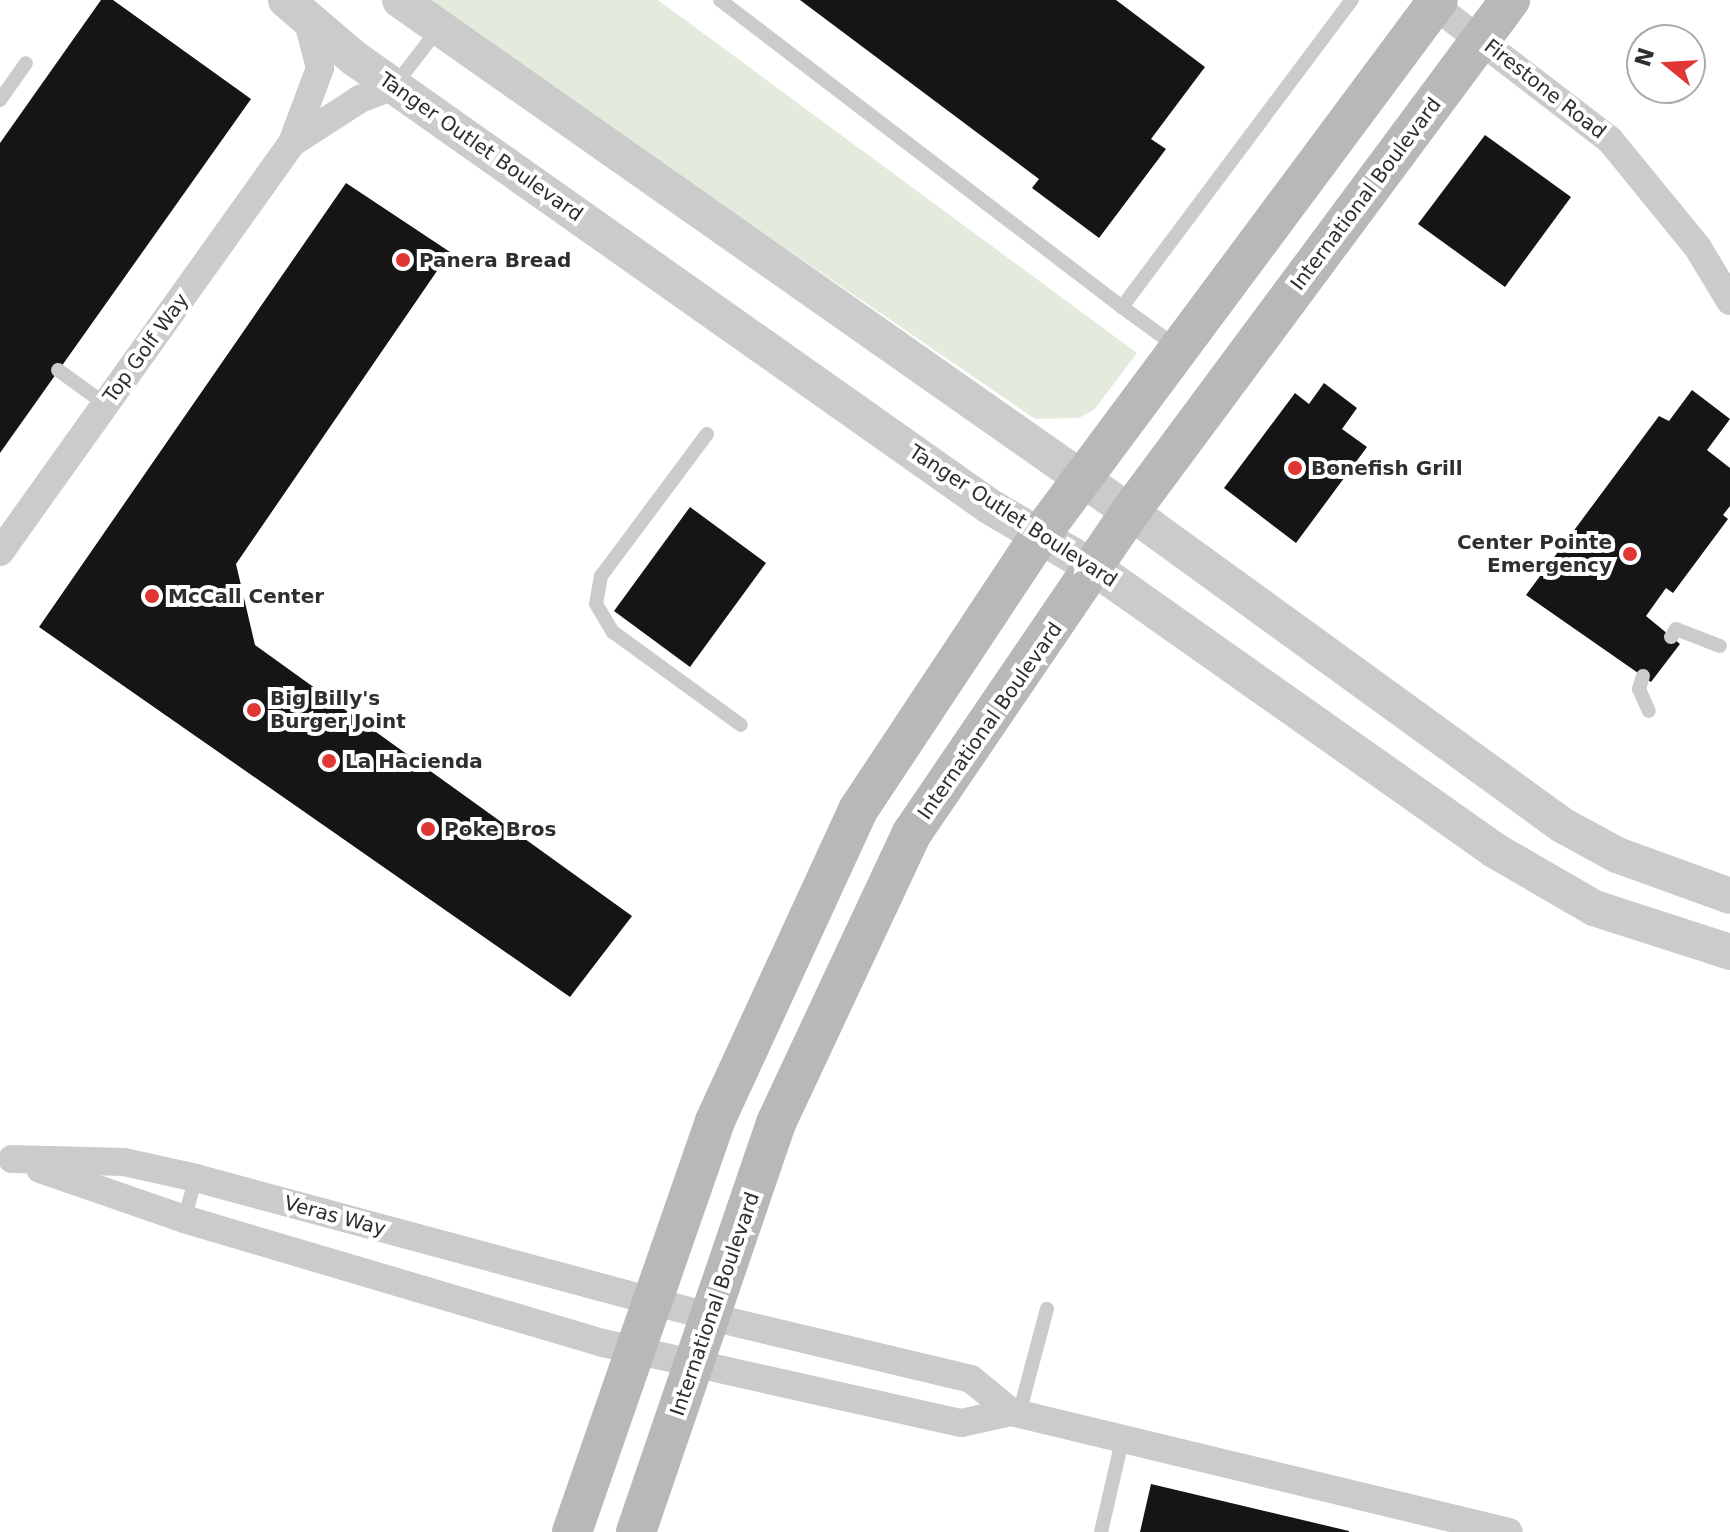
<!DOCTYPE html>
<html>
<head>
<meta charset="utf-8">
<style>
	body { margin:0 }
	#map { position:relative; width:1730px; height:1532px; overflow:hidden; background:#fff; font-family:"DejaVu Sans",sans-serif }
	div>[style] { position:absolute }
	.green>* { inset:0; background:#e3ebdc }
	.building>* { inset:0; background:#151515 }
	.service>* { height:14px; margin:-7px; padding:0 7px; transform-origin:7px; border-radius:7px; background:#cbcbcb }
	.minor>* { height:28px; margin:-14px; padding:0 14px; transform-origin:14px; border-radius:14px; background:#cbcbcb }
	.tertiary>* { height:36px; margin:-18px; padding:0 18px; transform-origin:18px; border-radius:18px; background:#cbcbcb }
	.secondary>* { height:40px; margin:-20px; padding:0 20px; transform-origin:20px; border-radius:20px; background:#b8b8b8 }
	.dots>* { width:22px; height:22px; translate:-50% -50%; box-sizing:border-box; border:4px solid #fff; border-radius:50% }
	span { translate:-50% -50%; white-space:nowrap; text-align:center; line-height:1.15; -webkit-text-stroke:8px #fff; paint-order:stroke }
	.street-label { font-size:20px; color:#2e2e2e }
	.poi-label { font-size:20px; color:#2e2e2e; font-weight:700 }
	.left { translate:0 -50%; text-align:left }
	.right { translate:-100% -50%; text-align:right }
	.north { position:absolute; left:1626px; top:24px; width:80px; height:80px; box-sizing:border-box; background:#fff; border:2px solid #ababab; border-radius:50%; rotate:288deg; font-size:22px; font-weight:700; line-height:32px; text-align:center; color:#2e2e2e }
	.north::after { content:''; display:block; margin:auto; width:28px; height:36px; background:#e13734; clip-path:polygon(50% 0,100% 100%,50% 72%,0 100%) }
</style>
</head>
<body>
<div id="map">
	<div class="green">
		<i style="clip-path:polygon(423px 0,658px 0,1137px 353px,1094px 410px,1079px 418px,1035px 419px)"></i>
	</div>
	<div class="building">
		<i style="clip-path:polygon(101px 0,113px 0,251px 99px,0 453px,0 143px)"></i>
		<i style="clip-path:polygon(800px 0,1116px 0,1205px 67px,1151px 139px,1166px 149px,1099px 238px,1032px 188px,1039px 179px)"></i>
		<i style="clip-path:polygon(1485px 135px,1571px 197px,1505px 287px,1418px 224px)"></i>
		<i style="clip-path:polygon(346px 183px,450px 252px,236px 564px,255px 645px,632px 916px,570px 997px,39px 627px)"></i>
		<i style="clip-path:polygon(1324px 383px,1357px 408px,1342px 429px,1367px 447px,1296px 543px,1224px 488px,1295px 393px,1309px 404px)"></i>
		<i style="clip-path:polygon(1692px 390px,1730px 419px,1707px 450px,1730px 468px,1730px 506px,1723px 515px,1728px 519px,1673px 593px,1666px 588px,1646px 616px,1680px 644px,1651px 682px,1526px 595px,1659px 416px,1669px 421px)"></i>
		<i style="clip-path:polygon(690px 507px,766px 563px,690px 667px,614px 611px)"></i>
		<i style="clip-path:polygon(1151px 1484px,1349px 1531px,1349px 1532px,1140px 1532px)"></i>
	</div>
	<div class="service">
		<i style="left:720px;top:0;width:506px;rotate:37.37deg"></i>
		<i style="left:395px;top:85px;width:72px;rotate:-52.3deg"></i>
		<i style="left:0;top:100px;width:45px;rotate:-54.9deg"></i>
		<i style="left:1177px;top:347px;width:68px;rotate:-144deg"></i>
		<i style="left:1122px;top:307px;width:384px;rotate:-53.2deg"></i>
		<i style="left:58px;top:370px;width:58px;rotate:35.9deg"></i>
		<i style="left:707px;top:434px;width:177px;rotate:126.7deg"></i>
		<i style="left:601px;top:576px;width:28px;rotate:100deg"></i>
		<i style="left:596px;top:604px;width:33px;rotate:59deg"></i>
		<i style="left:613px;top:632px;width:158px;rotate:36deg"></i>
		<i style="left:1671px;top:637px;width:9px;rotate:-58deg"></i>
		<i style="left:1676px;top:629px;width:47px;rotate:21.1deg"></i>
		<i style="left:1643px;top:676px;width:14px;rotate:107deg"></i>
		<i style="left:1639px;top:689px;width:24px;rotate:66deg"></i>
		<i style="left:184px;top:1219px;width:43px;rotate:-73.7deg"></i>
		<i style="left:1019px;top:1414px;width:109px;rotate:-75.1deg"></i>
		<i style="left:1101px;top:1532px;width:93px;rotate:-77deg"></i>
	</div>
	<div class="minor">
		<i style="left:1434px;top:5px;width:222px;rotate:37.5deg"></i>
		<i style="left:1610px;top:140px;width:139px;rotate:50.8deg"></i>
		<i style="left:1698px;top:248px;width:62px;rotate:58.9deg"></i>
		<i style="left:292px;top:143px;width:81px;rotate:-32.9deg"></i>
		<i style="left:360px;top:99px;width:36px;rotate:-21deg"></i>
		<i style="left:0;top:552px;width:503px;rotate:-54.48deg"></i>
		<i style="left:292px;top:143px;width:80px;rotate:-69.5deg"></i>
		<i style="left:320px;top:68px;width:52px;rotate:-104.6deg"></i>
		<i style="left:12px;top:1159px;width:112px;rotate:1.5deg"></i>
		<i style="left:124px;top:1162px;width:74px;rotate:12.5deg"></i>
		<i style="left:196px;top:1178px;width:533px;rotate:15.1deg"></i>
		<i style="left:711px;top:1317px;width:267px;rotate:13.4deg"></i>
		<i style="left:971px;top:1379px;width:52px;rotate:39.5deg"></i>
		<i style="left:1011px;top:1412px;width:512px;rotate:13.55deg"></i>
		<i style="left:40px;top:1169px;width:152px;rotate:19.1deg"></i>
		<i style="left:184px;top:1219px;width:437px;rotate:16.5deg"></i>
		<i style="left:603px;top:1343px;width:367px;rotate:12.6deg"></i>
		<i style="left:961px;top:1423px;width:51px;rotate:-12.4deg"></i>
	</div>
	<div class="tertiary">
		<i style="left:286px;top:0;width:89px;rotate:40.5deg"></i>
		<i style="left:354px;top:58px;width:777px;rotate:35.2deg"></i>
		<i style="left:989px;top:506px;width:124px;rotate:30.5deg"></i>
		<i style="left:1096px;top:569px;width:487px;rotate:35.2deg"></i>
		<i style="left:1494px;top:850px;width:116px;rotate:30.1deg"></i>
		<i style="left:1594px;top:908px;width:143px;rotate:17.9deg"></i>
		<i style="left:400px;top:0;width:917px;rotate:35.06deg"></i>
		<i style="left:1151px;top:527px;width:508px;rotate:35.94deg"></i>
		<i style="left:1562px;top:825px;width:63px;rotate:28.6deg"></i>
		<i style="left:1617px;top:855px;width:120px;rotate:19.9deg"></i>
	</div>
	<div class="secondary">
		<i style="left:572px;top:1532px;width:435px;rotate:-70.8deg"></i>
		<i style="left:715px;top:1121px;width:342px;rotate:-65.3deg"></i>
		<i style="left:858px;top:810px;width:331px;rotate:-56.5deg"></i>
		<i style="left:1041px;top:534px;width:665px;rotate:-53.37deg"></i>
		<i style="left:636px;top:1532px;width:432px;rotate:-71.1deg"></i>
		<i style="left:776px;top:1123px;width:320px;rotate:-64.9deg"></i>
		<i style="left:912px;top:833px;width:388px;rotate:-55.8deg"></i>
		<i style="left:1130px;top:512px;width:638px;rotate:-53.42deg"></i>
	</div>
	<div class="dots">
		<i style="left:403px;top:260px;background:#e13734"></i>
		<i style="left:1295px;top:468px;background:#e13734"></i>
		<i style="left:1630px;top:554px;background:#e13734"></i>
		<i style="left:152px;top:596px;background:#e13734"></i>
		<i style="left:254px;top:710px;background:#e13734"></i>
		<i style="left:329px;top:761px;background:#e13734"></i>
		<i style="left:428px;top:829px;background:#e13734"></i>
	</div>
	<div class="street-label">
		<span style="left:1545px;top:89px;rotate:38deg">Firestone Road</span>
		<span style="left:481px;top:147px;rotate:35deg">Tanger Outlet Boulevard</span>
		<span style="left:1366px;top:194px;rotate:-53deg">International Boulevard</span>
		<span style="left:146px;top:348px;rotate:-54deg">Top Golf Way</span>
		<span style="left:1013px;top:516px;rotate:33deg">Tanger Outlet Boulevard</span>
		<span style="left:990px;top:721px;rotate:-55deg">International Boulevard</span>
		<span style="left:335px;top:1216px;rotate:15deg">Veras Way</span>
		<span style="left:715px;top:1304px;rotate:-71deg">International Boulevard</span>
	</div>
	<div class="poi-label">
		<span class="left" style="left:419px;top:260px">Panera Bread</span>
		<span class="left" style="left:1311px;top:468px">Bonefish Grill</span>
		<span class="right" style="left:1612px;top:554px">Center Pointe<br>Emergency</span>
		<span class="left" style="left:168px;top:596px">McCall Center</span>
		<span class="left" style="left:270px;top:710px">Big Billy's<br>Burger Joint</span>
		<span class="left" style="left:345px;top:761px">La Hacienda</span>
		<span class="left" style="left:444px;top:829px">Poke Bros</span>
	</div>
	<div class="north">N</div>
</div>
</body>
</html>
